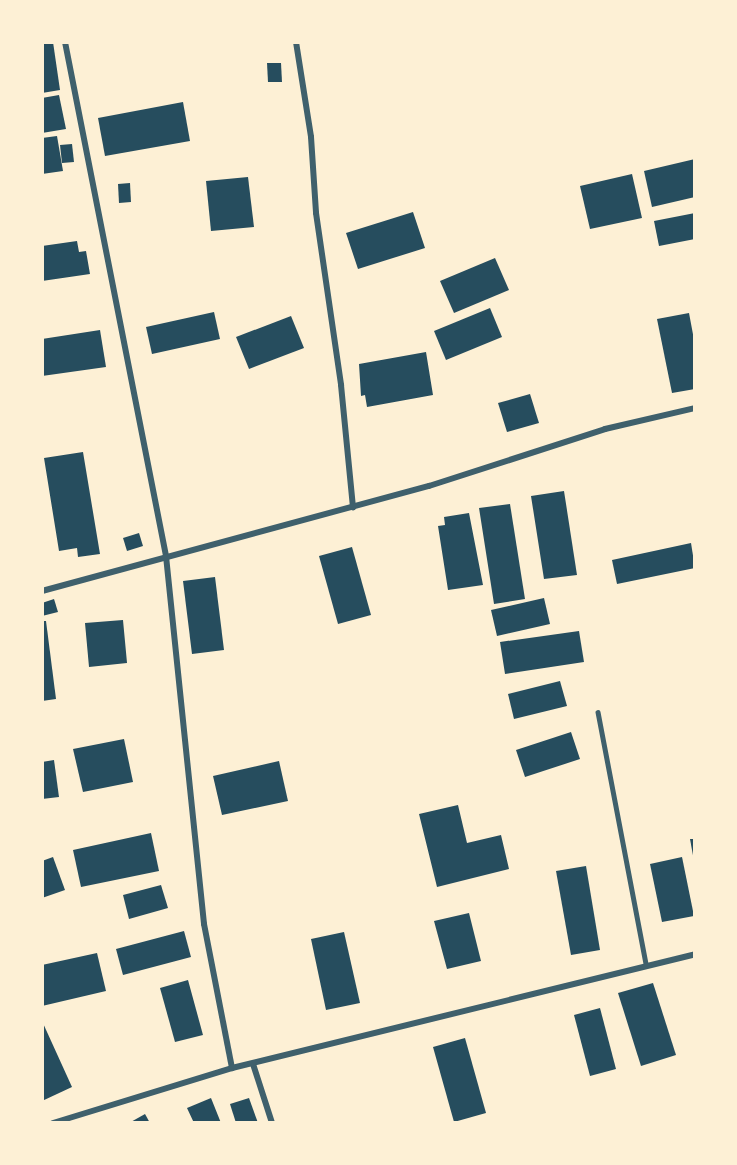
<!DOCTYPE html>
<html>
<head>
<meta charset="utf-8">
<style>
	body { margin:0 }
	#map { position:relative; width:737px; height:1165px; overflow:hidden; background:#fdf0d5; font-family:"Noto Sans",sans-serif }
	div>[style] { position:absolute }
	.building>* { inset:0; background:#264d5e }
	.service>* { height:4.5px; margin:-2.25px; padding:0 2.25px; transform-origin:2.25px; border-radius:2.25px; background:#3f606c }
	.minor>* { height:6px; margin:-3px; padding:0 3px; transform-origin:3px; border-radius:3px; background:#3f606c }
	span { translate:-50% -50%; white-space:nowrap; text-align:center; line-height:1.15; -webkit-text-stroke:5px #fdf0d5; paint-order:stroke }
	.frame { position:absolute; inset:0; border:44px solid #fdf0d5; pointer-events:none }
</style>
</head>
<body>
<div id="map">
	<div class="building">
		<i style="clip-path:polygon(42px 42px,53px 42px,60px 90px,42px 93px)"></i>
		<i style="clip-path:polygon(267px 63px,281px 63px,282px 82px,268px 82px)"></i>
		<i style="clip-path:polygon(59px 95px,66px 129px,42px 133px,42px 98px)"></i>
		<i style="clip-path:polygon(183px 102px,190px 141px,105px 156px,98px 118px)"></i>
		<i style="clip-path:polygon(57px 136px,63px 171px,42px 174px,42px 138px)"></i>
		<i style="clip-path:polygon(72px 144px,74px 162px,62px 163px,60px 145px)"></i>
		<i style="clip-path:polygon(695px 159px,695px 197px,652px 207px,644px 171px)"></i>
		<i style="clip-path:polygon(632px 174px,642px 218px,590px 229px,580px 186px)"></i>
		<i style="clip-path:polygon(248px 177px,254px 227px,211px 231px,206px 181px)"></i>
		<i style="clip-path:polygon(130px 183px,131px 202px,119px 203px,118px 184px)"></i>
		<i style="clip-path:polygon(413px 212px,425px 248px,358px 269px,346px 233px)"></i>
		<i style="clip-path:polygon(695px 213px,695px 239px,659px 246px,654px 221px)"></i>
		<i style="clip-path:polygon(77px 241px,79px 252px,86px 251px,90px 274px,42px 281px,42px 246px)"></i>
		<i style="clip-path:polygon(495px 258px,509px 290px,454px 313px,440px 281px)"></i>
		<i style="clip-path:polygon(490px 308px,502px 337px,446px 360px,434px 331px)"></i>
		<i style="clip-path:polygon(214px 312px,220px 339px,152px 354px,146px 327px)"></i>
		<i style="clip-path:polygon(689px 313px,695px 345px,695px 389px,672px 393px,657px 319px)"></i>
		<i style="clip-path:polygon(291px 316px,304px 348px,249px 369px,236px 337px)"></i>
		<i style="clip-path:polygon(100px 330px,106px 367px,42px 376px,42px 339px)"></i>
		<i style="clip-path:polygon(426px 352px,433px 395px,367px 407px,365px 395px,361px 396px,359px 364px)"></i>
		<i style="clip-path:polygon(530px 394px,539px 423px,507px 432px,498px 403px)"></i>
		<i style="clip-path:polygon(83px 452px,100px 554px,78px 557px,77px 548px,59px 551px,44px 458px)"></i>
		<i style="clip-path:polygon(564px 491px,577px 575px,544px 579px,531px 496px)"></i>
		<i style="clip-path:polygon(510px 504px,525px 599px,494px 604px,479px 508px)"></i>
		<i style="clip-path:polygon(469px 513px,483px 585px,448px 590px,438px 526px,445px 525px,444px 517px)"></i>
		<i style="clip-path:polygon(139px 533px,143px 546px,127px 551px,123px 538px)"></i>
		<i style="clip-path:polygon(691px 543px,695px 568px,617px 584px,612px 560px)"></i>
		<i style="clip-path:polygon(352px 547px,371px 615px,338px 624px,319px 556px)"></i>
		<i style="clip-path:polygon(215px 577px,224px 650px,192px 654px,183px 581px)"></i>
		<i style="clip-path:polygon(544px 598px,550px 624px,497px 636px,491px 610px)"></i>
		<i style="clip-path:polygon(54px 599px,58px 612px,42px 616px,42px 603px)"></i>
		<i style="clip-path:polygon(123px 620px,127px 663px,89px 667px,85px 623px)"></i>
		<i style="clip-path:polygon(42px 621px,46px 621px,56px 699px,42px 701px)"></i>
		<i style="clip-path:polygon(579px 631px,584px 662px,505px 674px,500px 642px)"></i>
		<i style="clip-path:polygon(560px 681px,567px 706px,514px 719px,508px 694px)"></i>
		<i style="clip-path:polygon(571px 732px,580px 759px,525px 777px,516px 750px)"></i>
		<i style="clip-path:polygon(124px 739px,133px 782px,83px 792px,73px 749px)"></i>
		<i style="clip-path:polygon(54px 760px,59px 797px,42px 799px,42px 762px)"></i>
		<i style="clip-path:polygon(279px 761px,288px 801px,222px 815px,213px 776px)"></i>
		<i style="clip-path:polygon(458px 805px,467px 843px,501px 835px,509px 869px,437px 887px,419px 814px)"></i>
		<i style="clip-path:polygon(151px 833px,159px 871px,81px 887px,73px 850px)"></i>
		<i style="clip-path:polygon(690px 839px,695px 839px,695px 861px,694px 861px)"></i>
		<i style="clip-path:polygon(53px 857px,65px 890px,42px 898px,42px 861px)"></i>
		<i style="clip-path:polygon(682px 857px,694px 916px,662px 922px,650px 864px)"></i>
		<i style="clip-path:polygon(586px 866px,600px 950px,571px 955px,556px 871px)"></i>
		<i style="clip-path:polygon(161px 885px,168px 908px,129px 919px,123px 895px)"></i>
		<i style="clip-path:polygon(469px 913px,481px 961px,447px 969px,434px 921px)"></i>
		<i style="clip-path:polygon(184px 931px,191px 957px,123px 975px,116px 949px)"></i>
		<i style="clip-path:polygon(344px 932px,360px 1003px,326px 1010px,311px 939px)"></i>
		<i style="clip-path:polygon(97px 953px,106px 991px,42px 1006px,42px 965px)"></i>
		<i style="clip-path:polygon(188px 980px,203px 1035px,175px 1042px,160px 988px)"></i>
		<i style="clip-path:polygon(653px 983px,676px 1055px,641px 1066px,618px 993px)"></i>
		<i style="clip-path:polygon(600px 1008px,616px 1069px,590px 1076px,574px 1015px)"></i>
		<i style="clip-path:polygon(42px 1021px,72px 1087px,42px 1101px)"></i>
		<i style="clip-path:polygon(465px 1038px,486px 1113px,454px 1122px,433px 1047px)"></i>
		<i style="clip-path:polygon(211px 1098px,221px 1123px,194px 1123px,187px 1108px)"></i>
		<i style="clip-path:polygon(249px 1098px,258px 1123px,236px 1123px,230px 1104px)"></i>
		<i style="clip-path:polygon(145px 1114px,150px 1123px,129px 1123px)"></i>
	</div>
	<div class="service">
		<i style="left:598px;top:712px;width:256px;rotate:79.2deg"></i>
	</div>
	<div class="minor">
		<i style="left:65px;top:42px;width:524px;rotate:78.88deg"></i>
		<i style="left:166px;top:556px;width:370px;rotate:84.1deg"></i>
		<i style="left:204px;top:924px;width:147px;rotate:79deg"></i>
		<i style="left:296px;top:42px;width:96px;rotate:81deg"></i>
		<i style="left:311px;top:137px;width:76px;rotate:86.2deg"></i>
		<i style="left:316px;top:213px;width:174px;rotate:81.7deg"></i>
		<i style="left:341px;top:385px;width:123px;rotate:84.4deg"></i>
		<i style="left:42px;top:591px;width:401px;rotate:-15.2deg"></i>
		<i style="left:429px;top:486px;width:185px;rotate:-17.9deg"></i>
		<i style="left:605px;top:429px;width:92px;rotate:-13.1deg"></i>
		<i style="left:253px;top:1064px;width:62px;rotate:72.1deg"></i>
		<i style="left:53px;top:1123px;width:187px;rotate:-17.1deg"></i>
		<i style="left:232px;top:1068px;width:477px;rotate:-13.8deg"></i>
	</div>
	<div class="frame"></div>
</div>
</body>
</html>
